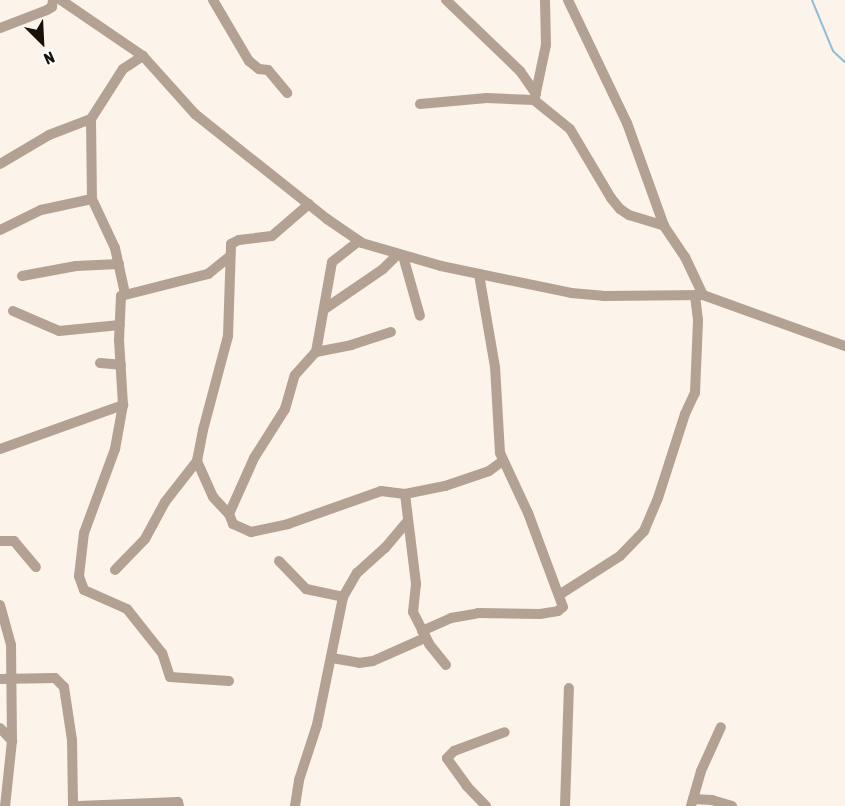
<!DOCTYPE html>
<html>
<head>
<meta charset="utf-8">
<style>
	body { margin:0 }
	#map { position:relative; width:845px; height:806px; overflow:hidden; background:#fcf3eb; font-family:"Asap Condensed",sans-serif }
	div>[style] { position:absolute }
	.stream>* { height:2px; margin:-1px; padding:0 1px; transform-origin:1px; border-radius:1px; background:#8ebdda }
	.minor>* { height:10px; margin:-5px; padding:0 5px; transform-origin:5px; border-radius:5px; background:#b3a193 }
	span { translate:-50% -50%; white-space:nowrap; text-align:center; line-height:1.15; -webkit-text-stroke:4.5px #fff; paint-order:stroke }
	.north { position:absolute; left:12px; top:12px; width:60px; height:60px; -webkit-text-stroke:4px #fff; paint-order:stroke; rotate:156deg; font-size:16px; font-weight:700; line-height:24px; text-align:center; color:#18110b }
	.north::after { content:''; display:block; margin:auto; width:21px; height:27px; background:#18110b; clip-path:polygon(50% 0,100% 100%,50% 72%,0 100%) }
</style>
</head>
<body>
<div id="map">
	<div class="stream">
		<i style="left:812px;top:0;width:55px;rotate:67.6deg"></i>
		<i style="left:833px;top:51px;width:16px;rotate:43deg"></i>
	</div>
	<div class="minor">
		<i style="left:61px;top:0;width:99px;rotate:34.3deg"></i>
		<i style="left:143px;top:56px;width:78px;rotate:48.1deg"></i>
		<i style="left:195px;top:114px;width:169px;rotate:38.5deg"></i>
		<i style="left:327px;top:219px;width:42px;rotate:34.4deg"></i>
		<i style="left:362px;top:243px;width:82px;rotate:16.2deg"></i>
		<i style="left:441px;top:266px;width:133px;rotate:11.7deg"></i>
		<i style="left:571px;top:293px;width:32px;rotate:5deg"></i>
		<i style="left:603px;top:296px;width:100px;rotate:-0.6deg"></i>
		<i style="left:703px;top:295px;width:151px;rotate:19.8deg"></i>
		<i style="left:213px;top:0;width:71px;rotate:59.5deg"></i>
		<i style="left:249px;top:61px;width:13px;rotate:39deg"></i>
		<i style="left:259px;top:69px;width:9px;rotate:6deg"></i>
		<i style="left:268px;top:70px;width:30px;rotate:50deg"></i>
		<i style="left:446px;top:0;width:103px;rotate:43.8deg"></i>
		<i style="left:520px;top:71px;width:28px;rotate:55deg"></i>
		<i style="left:568px;top:0;width:136px;rotate:64.4deg"></i>
		<i style="left:627px;top:123px;width:109px;rotate:70.2deg"></i>
		<i style="left:664px;top:226px;width:37px;rotate:56deg"></i>
		<i style="left:685px;top:257px;width:42px;rotate:64.7deg"></i>
		<i style="left:0;top:28px;width:50px;rotate:-21deg"></i>
		<i style="left:47px;top:10px;width:6px;rotate:-31deg"></i>
		<i style="left:52px;top:7px;width:7px;rotate:-82deg"></i>
		<i style="left:535px;top:97px;width:53px;rotate:-78.1deg"></i>
		<i style="left:546px;top:45px;width:45px;rotate:-91.3deg"></i>
		<i style="left:420px;top:104px;width:67px;rotate:-5.1deg"></i>
		<i style="left:487px;top:98px;width:47px;rotate:2.4deg"></i>
		<i style="left:534px;top:100px;width:46px;rotate:38.9deg"></i>
		<i style="left:570px;top:129px;width:80px;rotate:59.3deg"></i>
		<i style="left:611px;top:198px;width:14px;rotate:51deg"></i>
		<i style="left:620px;top:209px;width:11px;rotate:34deg"></i>
		<i style="left:629px;top:215px;width:37px;rotate:17deg"></i>
		<i style="left:91px;top:119px;width:80px;rotate:89.3deg"></i>
		<i style="left:92px;top:199px;width:54px;rotate:64.9deg"></i>
		<i style="left:115px;top:248px;width:47px;rotate:77.7deg"></i>
		<i style="left:0;top:164px;width:57px;rotate:-30.6deg"></i>
		<i style="left:49px;top:135px;width:45px;rotate:-20.9deg"></i>
		<i style="left:91px;top:119px;width:59px;rotate:-57.4deg"></i>
		<i style="left:123px;top:69px;width:24px;rotate:-33deg"></i>
		<i style="left:0;top:230px;width:46px;rotate:-26deg"></i>
		<i style="left:41px;top:210px;width:52px;rotate:-12.2deg"></i>
		<i style="left:403px;top:256px;width:62px;rotate:74.2deg"></i>
		<i style="left:22px;top:276px;width:55px;rotate:-10.5deg"></i>
		<i style="left:76px;top:266px;width:43px;rotate:-2.7deg"></i>
		<i style="left:326px;top:308px;width:69px;rotate:-34.4deg"></i>
		<i style="left:383px;top:269px;width:20px;rotate:-45deg"></i>
		<i style="left:13px;top:311px;width:50px;rotate:23.5deg"></i>
		<i style="left:59px;top:331px;width:61px;rotate:-5.6deg"></i>
		<i style="left:316px;top:352px;width:36px;rotate:-11deg"></i>
		<i style="left:351px;top:345px;width:42px;rotate:-18deg"></i>
		<i style="left:100px;top:363px;width:21px;rotate:5deg"></i>
		<i style="left:0;top:449px;width:131px;rotate:-19.7deg"></i>
		<i style="left:197px;top:461px;width:39px;rotate:66deg"></i>
		<i style="left:213px;top:497px;width:23px;rotate:47deg"></i>
		<i style="left:229px;top:514px;width:11px;rotate:68deg"></i>
		<i style="left:233px;top:524px;width:20px;rotate:24deg"></i>
		<i style="left:251px;top:532px;width:38px;rotate:-12deg"></i>
		<i style="left:288px;top:524px;width:99px;rotate:-19.5deg"></i>
		<i style="left:381px;top:491px;width:24px;rotate:7deg"></i>
		<i style="left:405px;top:494px;width:41px;rotate:-11.3deg"></i>
		<i style="left:445px;top:486px;width:46px;rotate:-18.8deg"></i>
		<i style="left:489px;top:471px;width:17px;rotate:-36deg"></i>
		<i style="left:405px;top:494px;width:91px;rotate:83deg"></i>
		<i style="left:416px;top:584px;width:28px;rotate:96deg"></i>
		<i style="left:413px;top:612px;width:36px;rotate:63deg"></i>
		<i style="left:429px;top:644px;width:27px;rotate:51deg"></i>
		<i style="left:229px;top:514px;width:61px;rotate:-65.9deg"></i>
		<i style="left:254px;top:458px;width:58px;rotate:-57.7deg"></i>
		<i style="left:285px;top:409px;width:35px;rotate:-74deg"></i>
		<i style="left:295px;top:375px;width:31px;rotate:-48deg"></i>
		<i style="left:316px;top:352px;width:91px;rotate:-79.9deg"></i>
		<i style="left:332px;top:262px;width:34px;rotate:-38deg"></i>
		<i style="left:0;top:541px;width:14px"></i>
		<i style="left:14px;top:541px;width:34px;rotate:50deg"></i>
		<i style="left:279px;top:561px;width:39px;rotate:46deg"></i>
		<i style="left:306px;top:589px;width:38px;rotate:12deg"></i>
		<i style="left:115px;top:570px;width:43px;rotate:-45.9deg"></i>
		<i style="left:145px;top:539px;width:42px;rotate:-61.6deg"></i>
		<i style="left:165px;top:502px;width:52px;rotate:-52deg"></i>
		<i style="left:197px;top:461px;width:32px;rotate:-79deg"></i>
		<i style="left:203px;top:430px;width:97px;rotate:-75.1deg"></i>
		<i style="left:228px;top:336px;width:92px;rotate:-88.1deg"></i>
		<i style="left:231px;top:244px;width:9px;rotate:-27deg"></i>
		<i style="left:239px;top:240px;width:33px;rotate:-7deg"></i>
		<i style="left:272px;top:236px;width:49px;rotate:-40.9deg"></i>
		<i style="left:559px;top:595px;width:72px;rotate:-32.6deg"></i>
		<i style="left:620px;top:556px;width:35px;rotate:-46deg"></i>
		<i style="left:644px;top:531px;width:36px;rotate:-67deg"></i>
		<i style="left:658px;top:498px;width:88px;rotate:-72.2deg"></i>
		<i style="left:685px;top:414px;width:23px;rotate:-65deg"></i>
		<i style="left:695px;top:393px;width:73px;rotate:-87.6deg"></i>
		<i style="left:698px;top:320px;width:25px;rotate:-97deg"></i>
		<i style="left:0;top:605px;width:41px;rotate:74.6deg"></i>
		<i style="left:11px;top:645px;width:96px;rotate:89.4deg"></i>
		<i style="left:12px;top:741px;width:65px;rotate:96.1deg"></i>
		<i style="left:422px;top:631px;width:32px;rotate:-24deg"></i>
		<i style="left:451px;top:618px;width:27px;rotate:-10deg"></i>
		<i style="left:478px;top:613px;width:62px;rotate:0.9deg"></i>
		<i style="left:540px;top:614px;width:18px;rotate:-9deg"></i>
		<i style="left:558px;top:611px;width:6px;rotate:-39deg"></i>
		<i style="left:563px;top:607px;width:100px;rotate:-110.4deg"></i>
		<i style="left:528px;top:513px;width:66px;rotate:-115deg"></i>
		<i style="left:500px;top:453px;width:86px;rotate:-93.3deg"></i>
		<i style="left:495px;top:367px;width:94px;rotate:-99.8deg"></i>
		<i style="left:332px;top:658px;width:27px;rotate:10deg"></i>
		<i style="left:359px;top:663px;width:14px;rotate:-8deg"></i>
		<i style="left:373px;top:661px;width:57px;rotate:-23.9deg"></i>
		<i style="left:0;top:679px;width:55px;rotate:-1deg"></i>
		<i style="left:55px;top:678px;width:13px;rotate:45deg"></i>
		<i style="left:64px;top:687px;width:54px;rotate:81.4deg"></i>
		<i style="left:72px;top:740px;width:66px;rotate:89.1deg"></i>
		<i style="left:229px;top:681px;width:59px;rotate:-176.1deg"></i>
		<i style="left:170px;top:677px;width:25px;rotate:-108deg"></i>
		<i style="left:162px;top:653px;width:56px;rotate:-128.5deg"></i>
		<i style="left:127px;top:609px;width:47px;rotate:-156.2deg"></i>
		<i style="left:84px;top:590px;width:15px;rotate:-110deg"></i>
		<i style="left:79px;top:576px;width:43px;rotate:-83.4deg"></i>
		<i style="left:84px;top:533px;width:90px;rotate:-69.7deg"></i>
		<i style="left:115px;top:449px;width:45px;rotate:-79.7deg"></i>
		<i style="left:123px;top:405px;width:65px;rotate:-93.5deg"></i>
		<i style="left:119px;top:340px;width:44px;rotate:-87.4deg"></i>
		<i style="left:121px;top:296px;width:90px;rotate:-14.2deg"></i>
		<i style="left:208px;top:274px;width:28px;rotate:-39deg"></i>
		<i style="left:0;top:728px;width:18px;rotate:47deg"></i>
		<i style="left:693px;top:799px;width:19px;rotate:3deg"></i>
		<i style="left:712px;top:800px;width:21px;rotate:17deg"></i>
		<i style="left:79px;top:806px;width:99px;rotate:-2.3deg"></i>
		<i style="left:178px;top:802px;width:4px;rotate:76deg"></i>
		<i style="left:295px;top:806px;width:26px;rotate:-81deg"></i>
		<i style="left:299px;top:780px;width:58px;rotate:-71.9deg"></i>
		<i style="left:317px;top:725px;width:131px;rotate:-78.5deg"></i>
		<i style="left:343px;top:597px;width:28px;rotate:-60deg"></i>
		<i style="left:357px;top:573px;width:38px;rotate:-42deg"></i>
		<i style="left:385px;top:548px;width:34px;rotate:-50deg"></i>
		<i style="left:486px;top:806px;width:28px;rotate:-134deg"></i>
		<i style="left:467px;top:786px;width:34px;rotate:-126deg"></i>
		<i style="left:447px;top:758px;width:10px;rotate:-45deg"></i>
		<i style="left:454px;top:751px;width:54px;rotate:-20.4deg"></i>
		<i style="left:565px;top:806px;width:118px;rotate:-88.1deg"></i>
		<i style="left:691px;top:806px;width:36px;rotate:-74deg"></i>
		<i style="left:701px;top:771px;width:48px;rotate:-65.6deg"></i>
	</div>
	<div class="north">N</div>
</div>
</body>
</html>
